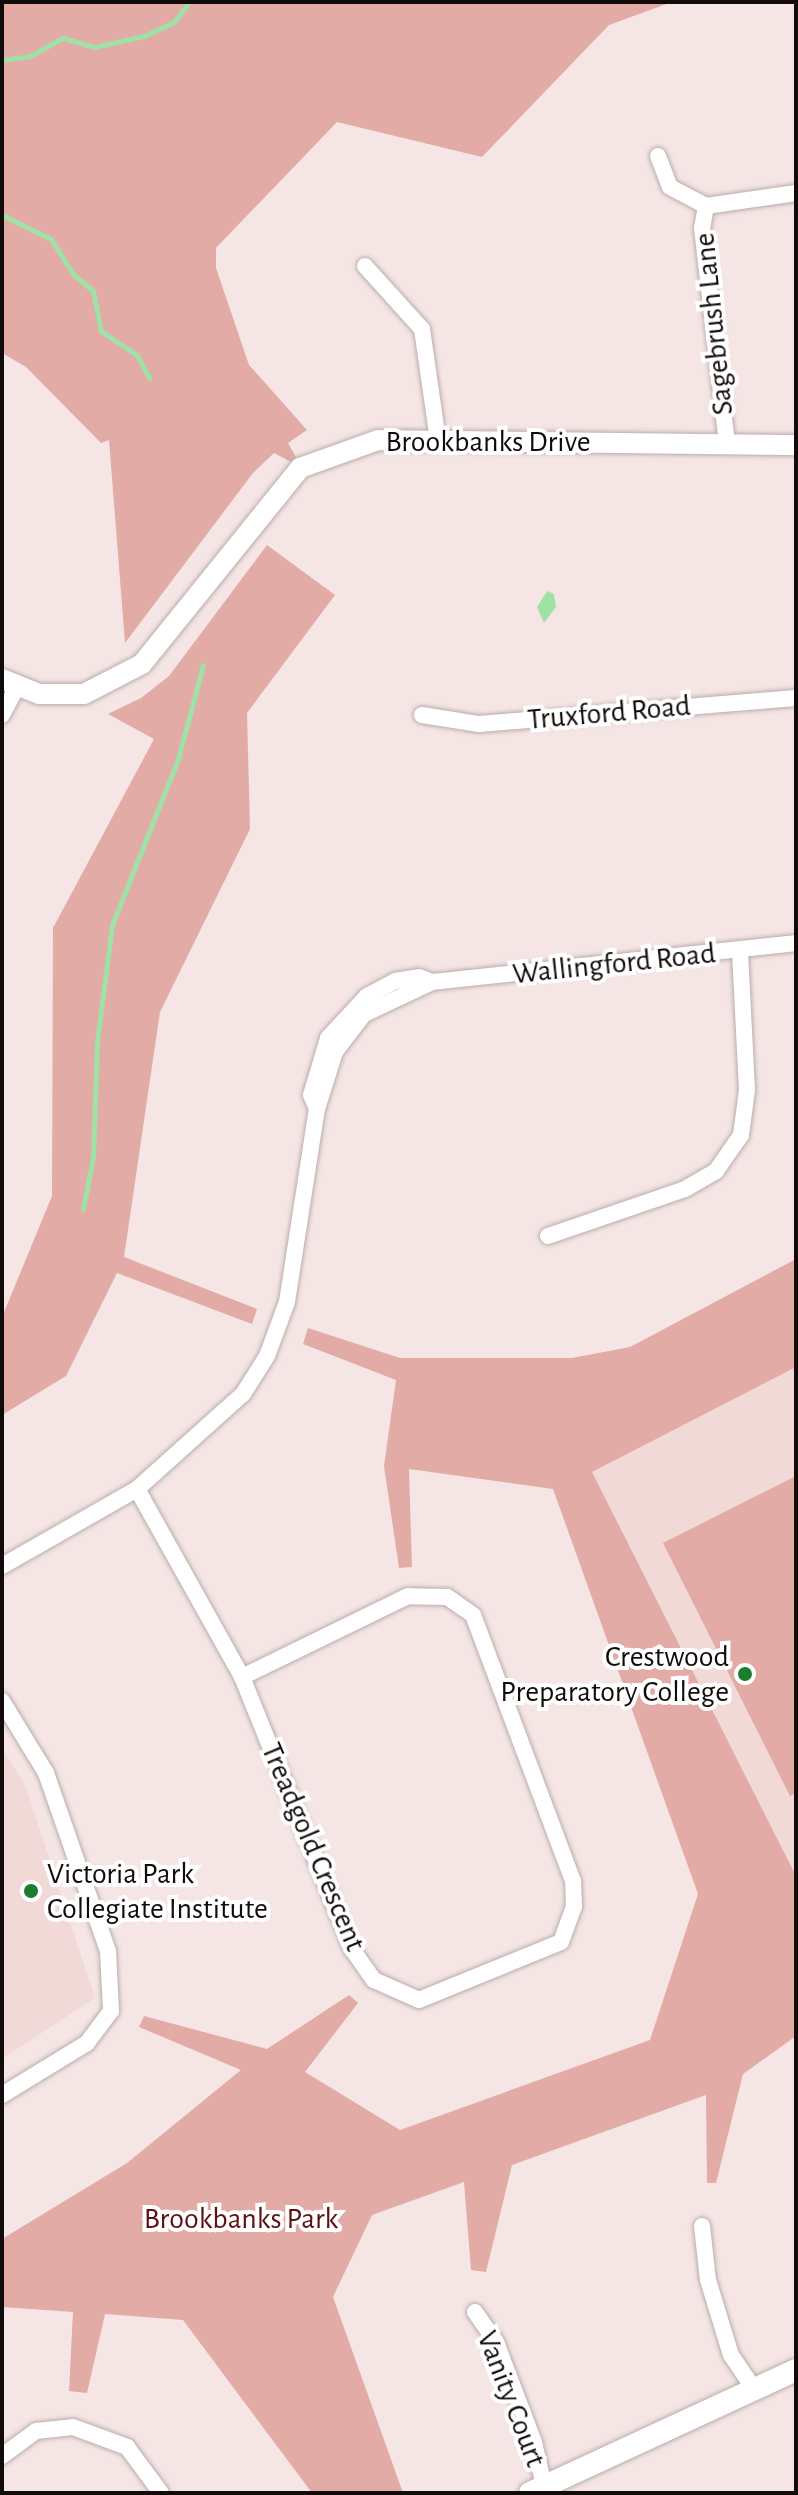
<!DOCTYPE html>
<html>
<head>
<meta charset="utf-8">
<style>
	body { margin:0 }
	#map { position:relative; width:798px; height:2495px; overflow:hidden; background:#f5e6e5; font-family:"Alegreya Sans",sans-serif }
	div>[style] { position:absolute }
	.built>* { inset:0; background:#f0d9d6 }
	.green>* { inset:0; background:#e2aba5 }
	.water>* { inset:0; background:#a0e1a5 }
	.stream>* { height:5px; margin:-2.5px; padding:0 2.5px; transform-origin:2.5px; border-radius:2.5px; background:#a0e1a5 }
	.roads { filter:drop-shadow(0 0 2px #bbadab) drop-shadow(0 0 2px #bbadab) }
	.minor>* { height:16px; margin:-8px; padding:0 8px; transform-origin:8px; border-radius:8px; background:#fff }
	.tertiary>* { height:20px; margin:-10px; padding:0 10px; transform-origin:10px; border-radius:10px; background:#fff }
	.secondary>* { height:22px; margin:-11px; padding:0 11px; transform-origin:11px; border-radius:11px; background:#fff }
	.dots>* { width:22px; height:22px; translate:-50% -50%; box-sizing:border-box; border:4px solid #fff; border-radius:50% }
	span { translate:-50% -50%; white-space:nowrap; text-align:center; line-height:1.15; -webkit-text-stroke:8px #fff; paint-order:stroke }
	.street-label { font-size:30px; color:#110c0b }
	.poi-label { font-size:30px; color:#110c0b }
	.right { translate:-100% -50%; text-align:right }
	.left { translate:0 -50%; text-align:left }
	.park-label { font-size:30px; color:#5d1112 }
	.frame { position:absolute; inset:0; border:4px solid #110c0b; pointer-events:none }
</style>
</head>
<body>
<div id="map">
	<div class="built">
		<i style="clip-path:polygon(796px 1367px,796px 1876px,592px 1472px)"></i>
		<i style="clip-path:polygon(2px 1749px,25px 1784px,95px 1998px,2px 2059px)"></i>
	</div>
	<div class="green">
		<i style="clip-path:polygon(2px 2px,672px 2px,609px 25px,482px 157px,337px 122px,216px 248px,216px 268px,249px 365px,307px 430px,288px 443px,302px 468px,274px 453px,253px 473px,125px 643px,109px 440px,101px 443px,26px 367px,2px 353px)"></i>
		<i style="clip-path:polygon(267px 545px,335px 595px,247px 713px,250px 829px,160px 1012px,124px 1257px,257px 1309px,252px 1324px,117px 1273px,66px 1376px,2px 1415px,2px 1317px,52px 1196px,53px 928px,154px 739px,108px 714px,141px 698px,169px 676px)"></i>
		<i style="clip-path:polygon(796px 1259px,796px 1367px,592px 1472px,796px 1876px,796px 2036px,743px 2074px,716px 2183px,707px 2183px,706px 2095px,512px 2165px,486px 2272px,471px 2270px,464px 2182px,372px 2215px,333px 2297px,403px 2493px,312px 2493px,183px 2320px,105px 2314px,87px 2393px,69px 2391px,73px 2312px,2px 2307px,2px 2239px,127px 2163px,241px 2070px,139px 2027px,144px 2016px,267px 2049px,349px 1995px,358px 2003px,305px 2072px,400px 2130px,650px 2040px,698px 1894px,553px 1489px,409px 1469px,412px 1567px,399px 1568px,384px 1466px,396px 1380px,303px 1344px,308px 1328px,400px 1358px,572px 1358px,630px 1347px)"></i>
		<i style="clip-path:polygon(796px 1476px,796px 1793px,790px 1796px,663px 1543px)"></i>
	</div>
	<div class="water">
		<i style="clip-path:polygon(547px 591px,554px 594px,556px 607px,544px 623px,537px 607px)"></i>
	</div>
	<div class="stream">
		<i style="left:2px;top:60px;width:28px;rotate:-8deg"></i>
		<i style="left:30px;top:56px;width:38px;rotate:-29deg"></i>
		<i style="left:63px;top:38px;width:32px;rotate:16deg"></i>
		<i style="left:94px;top:47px;width:51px;rotate:-12.4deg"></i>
		<i style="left:144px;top:36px;width:33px;rotate:-25deg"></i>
		<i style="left:174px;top:22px;width:25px;rotate:-53deg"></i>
		<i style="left:2px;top:215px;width:55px;rotate:26.1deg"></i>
		<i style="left:51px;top:239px;width:41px;rotate:57.8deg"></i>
		<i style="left:73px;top:274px;width:26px;rotate:40deg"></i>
		<i style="left:93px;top:291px;width:41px;rotate:78.7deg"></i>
		<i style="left:101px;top:331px;width:43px;rotate:33.7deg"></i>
		<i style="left:137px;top:355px;width:26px;rotate:62deg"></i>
		<i style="left:83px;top:1209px;width:53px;rotate:-79.1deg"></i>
		<i style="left:93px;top:1157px;width:115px;rotate:-88deg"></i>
		<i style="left:97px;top:1042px;width:118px;rotate:-82.7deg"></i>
		<i style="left:112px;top:925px;width:179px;rotate:-68.3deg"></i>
		<i style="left:178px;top:759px;width:97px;rotate:-75.1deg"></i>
	</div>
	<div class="roads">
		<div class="minor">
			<i style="left:658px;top:156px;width:33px;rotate:69deg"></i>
			<i style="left:670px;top:187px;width:41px;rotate:27.8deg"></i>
			<i style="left:706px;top:206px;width:91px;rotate:-8.2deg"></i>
			<i style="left:706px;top:206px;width:22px;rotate:100deg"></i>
			<i style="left:702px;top:228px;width:216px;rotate:83.4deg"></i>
			<i style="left:365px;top:266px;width:85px;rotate:47.9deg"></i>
			<i style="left:422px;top:329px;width:112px;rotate:81.8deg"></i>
			<i style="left:2px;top:715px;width:32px;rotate:-62deg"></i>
			<i style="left:422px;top:715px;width:58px;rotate:9deg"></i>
			<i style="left:479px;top:724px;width:318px;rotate:-4.7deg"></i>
			<i style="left:317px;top:1109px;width:15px;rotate:-113deg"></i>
			<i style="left:311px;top:1095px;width:59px;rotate:-73.4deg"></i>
			<i style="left:328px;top:1038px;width:57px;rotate:-47.1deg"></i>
			<i style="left:367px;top:996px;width:32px;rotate:-28deg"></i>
			<i style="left:395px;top:981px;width:24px;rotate:-9deg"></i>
			<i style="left:419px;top:977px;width:14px;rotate:21deg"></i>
			<i style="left:432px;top:982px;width:366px;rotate:-6.1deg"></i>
			<i style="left:548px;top:1236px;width:145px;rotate:-18.9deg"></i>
			<i style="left:685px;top:1189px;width:36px;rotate:-30deg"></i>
			<i style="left:716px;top:1171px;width:44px;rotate:-55.2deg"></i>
			<i style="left:741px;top:1135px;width:45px;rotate:-82.4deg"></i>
			<i style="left:747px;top:1090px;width:139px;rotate:-92.9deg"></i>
			<i style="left:137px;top:1489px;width:215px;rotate:60.8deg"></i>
			<i style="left:242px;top:1677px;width:293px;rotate:68deg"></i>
			<i style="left:352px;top:1949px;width:38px;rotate:55deg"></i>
			<i style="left:374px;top:1980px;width:49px;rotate:24deg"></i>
			<i style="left:419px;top:2000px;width:153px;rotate:-22.2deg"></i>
			<i style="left:561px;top:1942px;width:37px;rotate:-70deg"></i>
			<i style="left:574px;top:1907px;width:26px;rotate:-92deg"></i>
			<i style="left:573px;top:1881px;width:284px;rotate:-110.6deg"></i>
			<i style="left:473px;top:1615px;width:32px;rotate:-145deg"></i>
			<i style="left:447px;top:1597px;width:39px;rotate:-179deg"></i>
			<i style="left:408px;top:1596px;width:185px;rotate:154deg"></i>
			<i style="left:2px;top:1566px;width:155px;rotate:-29.7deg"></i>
			<i style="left:137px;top:1489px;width:142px;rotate:-41.9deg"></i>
			<i style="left:243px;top:1394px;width:45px;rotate:-57.7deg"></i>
			<i style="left:267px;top:1356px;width:58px;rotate:-69.7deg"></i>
			<i style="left:287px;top:1302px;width:195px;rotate:-81.2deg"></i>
			<i style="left:317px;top:1109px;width:60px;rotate:-72.5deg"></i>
			<i style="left:335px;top:1052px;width:48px;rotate:-52.7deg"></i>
			<i style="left:364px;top:1014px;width:75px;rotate:-25.2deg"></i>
			<i style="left:2px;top:1701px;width:84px;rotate:58.6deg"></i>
			<i style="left:46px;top:1773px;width:188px;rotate:70.8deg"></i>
			<i style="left:108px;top:1951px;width:60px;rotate:87.1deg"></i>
			<i style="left:111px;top:2011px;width:40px;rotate:127deg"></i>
			<i style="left:87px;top:2043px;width:100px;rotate:148.5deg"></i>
			<i style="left:702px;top:2226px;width:54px;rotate:83.7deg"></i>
			<i style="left:708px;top:2280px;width:78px;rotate:73deg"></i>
			<i style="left:731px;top:2355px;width:41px;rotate:55.9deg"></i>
			<i style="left:475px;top:2312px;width:37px;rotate:55deg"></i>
			<i style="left:496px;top:2342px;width:107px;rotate:69.2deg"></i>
			<i style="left:534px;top:2442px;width:45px;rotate:77.2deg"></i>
			<i style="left:2px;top:2456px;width:42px;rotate:-36.3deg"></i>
			<i style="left:36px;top:2431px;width:37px;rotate:-6deg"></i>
			<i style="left:73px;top:2427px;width:58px;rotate:20.3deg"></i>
			<i style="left:127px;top:2447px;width:57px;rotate:53.5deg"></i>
		</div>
		<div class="tertiary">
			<i style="left:2px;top:679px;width:40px;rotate:22deg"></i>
			<i style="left:39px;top:694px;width:45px"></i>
			<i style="left:84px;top:694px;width:65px;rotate:-27.3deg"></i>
			<i style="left:142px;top:664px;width:252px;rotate:-51.1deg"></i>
			<i style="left:300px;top:468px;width:83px;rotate:-19.7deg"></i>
			<i style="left:378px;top:440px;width:418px;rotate:0.7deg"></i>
		</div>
		<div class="secondary">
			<i style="left:530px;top:2493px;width:293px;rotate:-24.8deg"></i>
		</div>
	</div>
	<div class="dots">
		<i style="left:745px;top:1674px;background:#1b7d2f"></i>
		<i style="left:31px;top:1891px;background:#1b7d2f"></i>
	</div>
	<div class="street-label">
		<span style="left:714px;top:324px;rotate:-96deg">Sagebrush Lane</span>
		<span style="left:488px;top:442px">Brookbanks Drive</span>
		<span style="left:609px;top:713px;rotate:-5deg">Truxford Road</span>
		<span style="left:614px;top:964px;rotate:-6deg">Wallingford Road</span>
		<span style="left:313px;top:1847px;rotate:67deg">Treadgold Crescent</span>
		<span style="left:511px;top:2399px;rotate:69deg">Vanity Court</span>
	</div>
	<div class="poi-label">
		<span class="right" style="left:729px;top:1674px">Crestwood<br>Preparatory College</span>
		<span class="left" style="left:47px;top:1891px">Victoria Park<br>Collegiate Institute</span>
	</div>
	<div class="park-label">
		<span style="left:241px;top:2219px">Brookbanks Park</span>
	</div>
	<div class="frame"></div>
</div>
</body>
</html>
